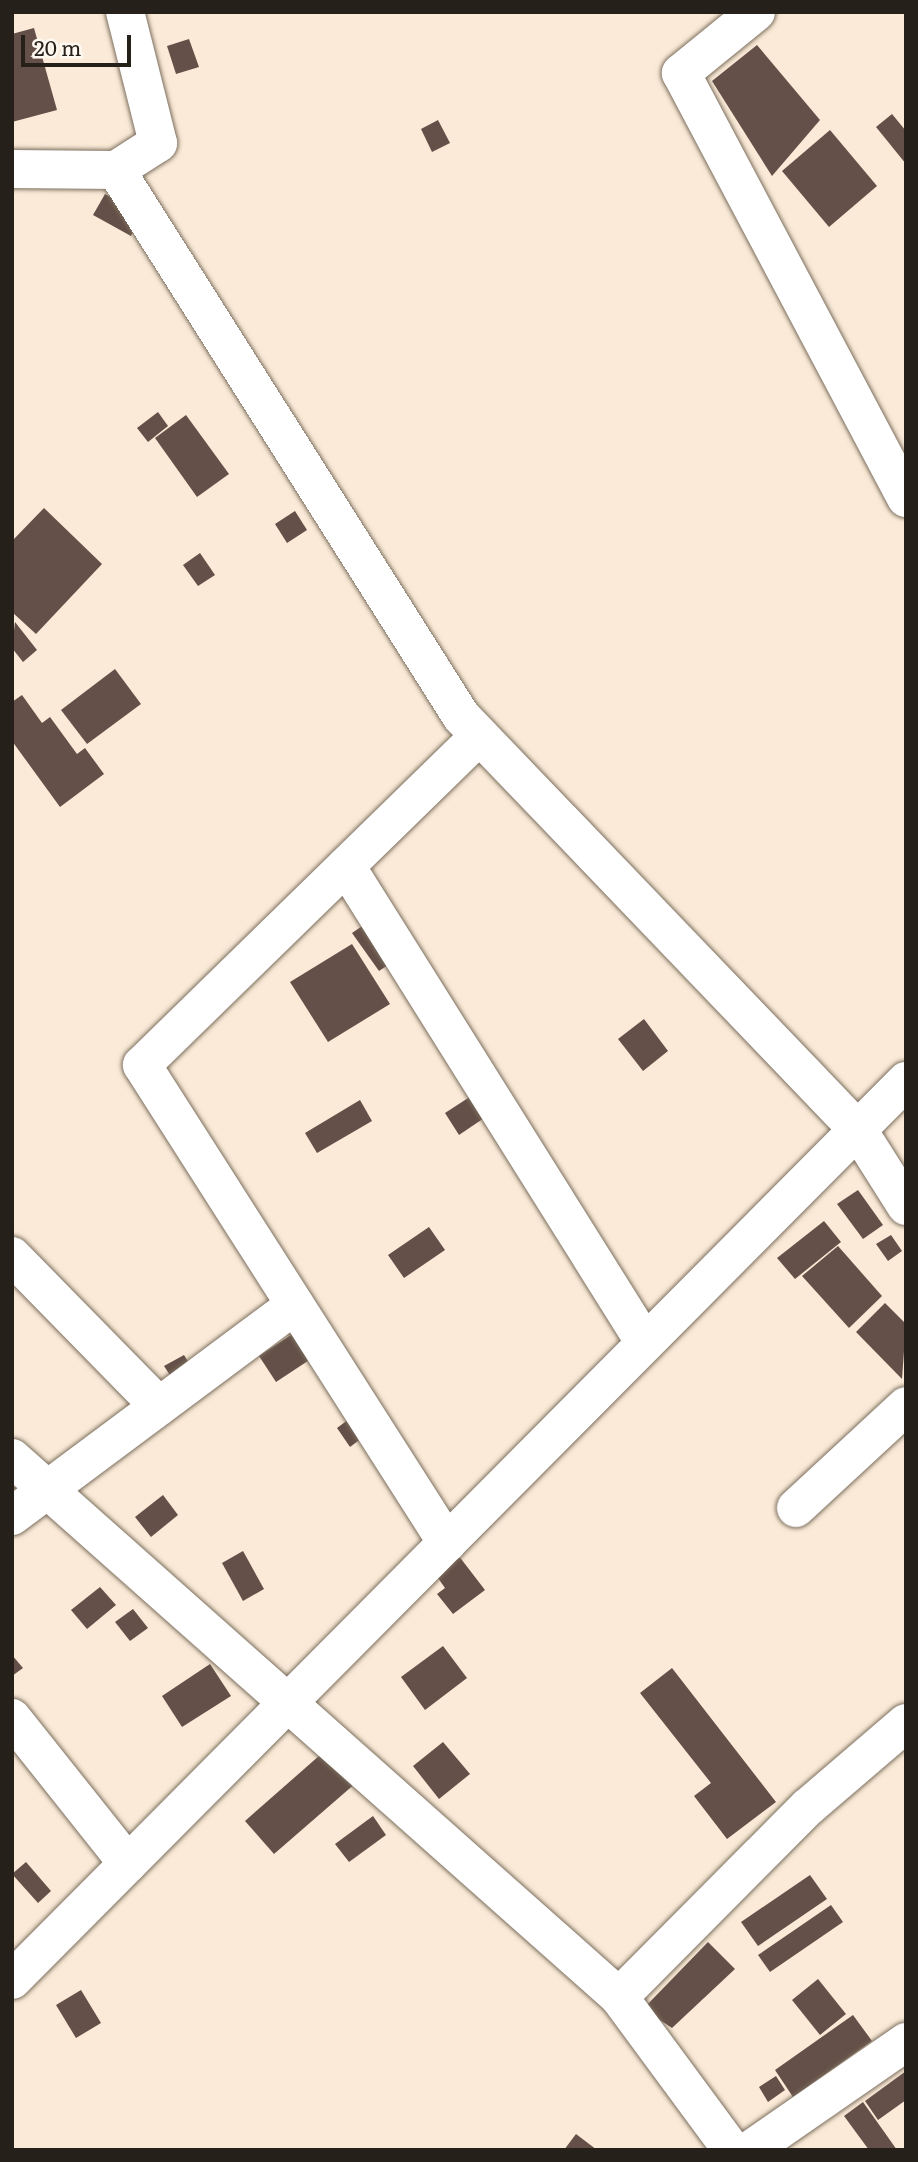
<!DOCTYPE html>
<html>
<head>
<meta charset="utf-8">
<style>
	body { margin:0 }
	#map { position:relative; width:918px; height:2162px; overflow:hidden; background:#faead7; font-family:Literata,serif }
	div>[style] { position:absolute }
	.building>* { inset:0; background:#645048 }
	.roads { filter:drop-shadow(0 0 2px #7c6e5e) drop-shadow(0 0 2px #7c6e5e) }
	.minor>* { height:38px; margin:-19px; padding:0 19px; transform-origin:19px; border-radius:19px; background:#fff }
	span { translate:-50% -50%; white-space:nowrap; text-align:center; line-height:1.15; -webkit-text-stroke:7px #fff9f1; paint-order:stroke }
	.frame { position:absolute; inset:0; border:14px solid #26201a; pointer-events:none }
	.scale { position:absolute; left:21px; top:35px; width:110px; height:32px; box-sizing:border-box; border:4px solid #26201a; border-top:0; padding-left:9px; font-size:21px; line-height:24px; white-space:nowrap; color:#26201a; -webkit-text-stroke:5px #fff9f1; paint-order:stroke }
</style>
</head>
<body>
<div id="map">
	<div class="building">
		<i style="clip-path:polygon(34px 28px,57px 110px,12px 122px,12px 34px)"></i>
		<i style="clip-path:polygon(189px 39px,199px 67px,176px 74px,167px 46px)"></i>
		<i style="clip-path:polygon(757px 45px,820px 120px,772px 176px,712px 81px)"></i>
		<i style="clip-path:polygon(892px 114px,906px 131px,906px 164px,876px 127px)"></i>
		<i style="clip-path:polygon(438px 120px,450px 143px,432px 152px,421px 129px)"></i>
		<i style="clip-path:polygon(830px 130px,877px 186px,829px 227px,782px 171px)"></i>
		<i style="clip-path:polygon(105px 194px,142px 214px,131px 236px,93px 215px)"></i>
		<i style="clip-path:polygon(158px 412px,168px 426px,148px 442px,137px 428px)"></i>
		<i style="clip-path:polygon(186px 415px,229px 474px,197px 497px,155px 438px)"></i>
		<i style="clip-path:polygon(44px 508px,102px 564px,36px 634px,12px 612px,12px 541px)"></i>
		<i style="clip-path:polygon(295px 511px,307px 530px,287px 543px,275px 524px)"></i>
		<i style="clip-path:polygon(200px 553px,215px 575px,198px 586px,183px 565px)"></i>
		<i style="clip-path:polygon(15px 622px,37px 650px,23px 662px,12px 648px)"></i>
		<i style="clip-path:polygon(115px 669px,141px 704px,87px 744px,61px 710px)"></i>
		<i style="clip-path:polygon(22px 695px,42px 723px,50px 717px,77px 754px,85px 748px,104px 774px,60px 807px,12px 741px,12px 702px)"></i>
		<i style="clip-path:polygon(374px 918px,400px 957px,379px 971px,352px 933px)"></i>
		<i style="clip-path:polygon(352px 944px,390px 1004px,328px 1042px,290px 982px)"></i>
		<i style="clip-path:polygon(644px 1019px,668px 1051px,643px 1071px,618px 1039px)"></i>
		<i style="clip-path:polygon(482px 1089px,496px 1110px,459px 1135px,445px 1113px)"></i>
		<i style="clip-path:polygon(360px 1100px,372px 1121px,317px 1153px,305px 1133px)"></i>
		<i style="clip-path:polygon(858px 1190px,883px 1225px,863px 1239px,837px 1204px)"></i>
		<i style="clip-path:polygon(824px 1221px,841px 1242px,795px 1279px,777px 1258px)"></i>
		<i style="clip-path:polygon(429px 1227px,445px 1250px,404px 1278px,388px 1255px)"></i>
		<i style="clip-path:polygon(891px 1235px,902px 1251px,888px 1261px,876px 1244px)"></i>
		<i style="clip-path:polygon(838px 1246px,882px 1296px,849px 1328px,802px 1276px)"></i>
		<i style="clip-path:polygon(885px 1303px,906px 1324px,902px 1379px,856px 1332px)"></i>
		<i style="clip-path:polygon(306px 1325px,323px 1351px,276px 1382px,259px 1356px)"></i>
		<i style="clip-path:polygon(184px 1355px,196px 1374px,177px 1386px,164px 1366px)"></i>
		<i style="clip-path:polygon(353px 1416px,366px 1435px,350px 1447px,337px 1428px)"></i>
		<i style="clip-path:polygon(163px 1495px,178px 1515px,151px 1537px,135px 1517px)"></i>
		<i style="clip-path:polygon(243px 1551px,264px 1589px,243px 1601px,222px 1563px)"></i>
		<i style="clip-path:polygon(455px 1551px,485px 1590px,453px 1614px,437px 1594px,445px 1588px,431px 1568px)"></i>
		<i style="clip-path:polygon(100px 1587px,116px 1605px,87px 1629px,71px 1610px)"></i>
		<i style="clip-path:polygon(133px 1609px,148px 1628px,130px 1641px,115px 1622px)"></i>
		<i style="clip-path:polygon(443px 1646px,467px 1678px,425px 1710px,401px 1677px)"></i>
		<i style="clip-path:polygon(12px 1655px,23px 1668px,12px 1676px)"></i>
		<i style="clip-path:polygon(210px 1664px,231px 1696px,182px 1727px,162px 1696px)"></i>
		<i style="clip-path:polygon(672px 1668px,776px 1802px,727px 1839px,694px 1796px,711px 1783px,640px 1693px)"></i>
		<i style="clip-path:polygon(443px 1742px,470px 1774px,439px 1799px,413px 1766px)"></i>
		<i style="clip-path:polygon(328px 1748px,357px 1782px,274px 1854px,245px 1821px)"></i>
		<i style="clip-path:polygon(373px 1816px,386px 1835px,349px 1862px,335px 1844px)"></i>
		<i style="clip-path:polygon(26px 1862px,51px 1891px,38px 1903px,12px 1874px)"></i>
		<i style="clip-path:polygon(810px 1875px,827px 1899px,758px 1946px,741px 1922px)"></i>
		<i style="clip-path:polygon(831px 1905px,843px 1922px,770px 1972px,758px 1955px)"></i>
		<i style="clip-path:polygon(708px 1942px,735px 1969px,672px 2028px,643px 2009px)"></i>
		<i style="clip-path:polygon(818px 1979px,846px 2014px,820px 2035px,792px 2000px)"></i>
		<i style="clip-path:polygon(81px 1990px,101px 2023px,76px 2038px,56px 2005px)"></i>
		<i style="clip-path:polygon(853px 2015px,872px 2041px,793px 2097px,775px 2070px)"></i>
		<i style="clip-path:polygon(906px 2071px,906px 2100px,878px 2120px,865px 2101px)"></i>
		<i style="clip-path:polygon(776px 2076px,785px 2090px,768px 2102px,759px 2087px)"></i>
		<i style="clip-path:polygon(863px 2102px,897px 2150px,869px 2150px,844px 2116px)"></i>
		<i style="clip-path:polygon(576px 2134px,597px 2150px,564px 2150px)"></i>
	</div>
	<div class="roads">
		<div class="minor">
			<i style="left:756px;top:12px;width:97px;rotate:140.9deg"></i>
			<i style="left:681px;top:73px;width:481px;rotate:62.1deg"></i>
			<i style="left:12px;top:169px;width:104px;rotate:0.6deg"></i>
			<i style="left:116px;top:170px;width:50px;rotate:-32.7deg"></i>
			<i style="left:158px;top:143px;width:135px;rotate:-104.1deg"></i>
			<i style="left:116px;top:170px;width:646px;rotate:57.71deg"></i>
			<i style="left:461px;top:716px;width:574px;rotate:46.2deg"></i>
			<i style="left:858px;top:1130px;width:90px;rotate:57.7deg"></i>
			<i style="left:346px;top:866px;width:563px;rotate:57.92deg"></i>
			<i style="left:12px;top:1256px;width:210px;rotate:45.6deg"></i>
			<i style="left:12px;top:1458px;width:812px;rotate:41.6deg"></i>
			<i style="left:619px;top:1997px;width:190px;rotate:53.6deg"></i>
			<i style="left:796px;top:1508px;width:150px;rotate:-42.8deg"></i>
			<i style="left:12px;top:1516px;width:353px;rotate:-36.7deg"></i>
			<i style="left:447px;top:1543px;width:567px;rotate:-122.54deg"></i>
			<i style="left:142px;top:1065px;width:471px;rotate:-44.3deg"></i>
			<i style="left:12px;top:1718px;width:186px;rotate:51.5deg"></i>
			<i style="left:12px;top:1980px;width:1268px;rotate:-45.16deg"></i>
			<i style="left:619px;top:1997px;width:268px;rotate:-45.2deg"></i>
			<i style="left:808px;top:1807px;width:129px;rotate:-40.6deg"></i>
			<i style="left:750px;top:2150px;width:190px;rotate:-34.7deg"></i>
		</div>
	</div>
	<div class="frame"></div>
	<div class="scale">20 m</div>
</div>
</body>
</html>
